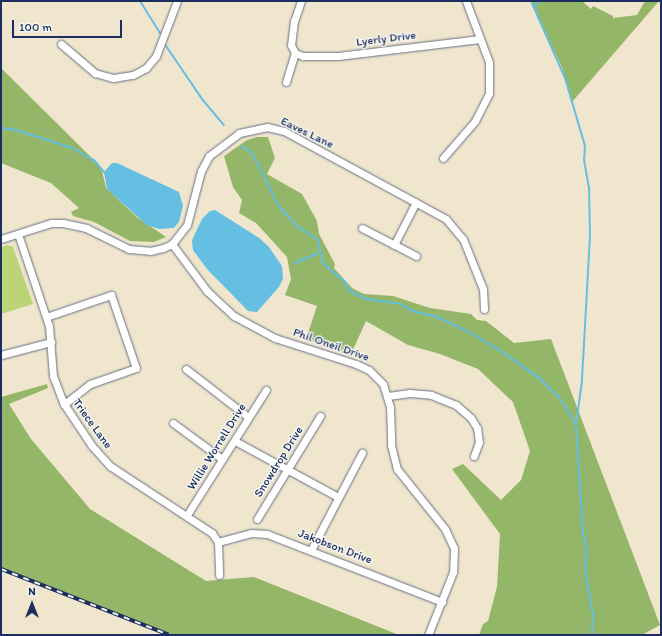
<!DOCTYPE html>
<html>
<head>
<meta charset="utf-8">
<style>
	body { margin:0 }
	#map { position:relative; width:662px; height:636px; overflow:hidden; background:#f0e6cd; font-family:Itim,sans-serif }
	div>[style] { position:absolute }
	.green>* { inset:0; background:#bbd478 }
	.forest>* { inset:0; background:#94b668 }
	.water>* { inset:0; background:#64bfe2 }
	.stream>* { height:2px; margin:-1px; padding:0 1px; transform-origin:1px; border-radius:1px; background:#64bfe2 }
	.roads { filter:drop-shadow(0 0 1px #666f85) drop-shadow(0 0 1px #666f85) }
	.minor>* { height:7px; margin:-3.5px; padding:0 3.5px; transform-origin:3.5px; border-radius:3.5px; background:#fff }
	.rail>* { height:3.5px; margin-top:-1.75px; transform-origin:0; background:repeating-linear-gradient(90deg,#f6f6f2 0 6px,#1b2f5e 0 12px); box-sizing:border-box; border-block:1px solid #1b2f5e }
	span { translate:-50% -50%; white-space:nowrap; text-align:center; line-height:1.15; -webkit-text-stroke:3px #f6f6f2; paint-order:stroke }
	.street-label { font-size:12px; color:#1b2f5e }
	.frame { position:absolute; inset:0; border:2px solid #1b2f5e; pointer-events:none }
	.north { position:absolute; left:12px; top:584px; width:40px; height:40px; -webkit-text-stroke:3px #f6f6f2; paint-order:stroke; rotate:0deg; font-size:11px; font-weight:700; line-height:16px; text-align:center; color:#1b2f5e }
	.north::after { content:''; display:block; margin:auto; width:14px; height:18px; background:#1b2f5e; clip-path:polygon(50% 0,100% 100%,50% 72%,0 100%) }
	.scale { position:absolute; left:12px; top:20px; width:110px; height:18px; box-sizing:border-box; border:2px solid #1b2f5e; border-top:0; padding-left:5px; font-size:12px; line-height:14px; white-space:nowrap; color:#1b2f5e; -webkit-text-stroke:3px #f6f6f2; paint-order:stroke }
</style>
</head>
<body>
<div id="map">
	<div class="green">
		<i style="clip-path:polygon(7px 245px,13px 247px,33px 304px,1px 314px,1px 248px)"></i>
	</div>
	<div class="forest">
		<i style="clip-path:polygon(531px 1px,582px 1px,591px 9px,593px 6px,613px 16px,613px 18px,637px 15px,645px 1px,659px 1px,572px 102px,562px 68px)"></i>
		<i style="clip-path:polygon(1px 68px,101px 167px,106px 188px,137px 217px,166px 237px,154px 242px,130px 241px,94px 222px,73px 216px,71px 212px,79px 208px,51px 183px,1px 163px)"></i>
		<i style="clip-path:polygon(257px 137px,268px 137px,275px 158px,267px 174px,302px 194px,317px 221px,319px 234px,335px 264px,334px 268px,352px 288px,364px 294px,393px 296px,430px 308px,471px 314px,477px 320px,486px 321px,514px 343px,551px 339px,660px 625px,642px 635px,479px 635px,483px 624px,488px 621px,497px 587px,500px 534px,452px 469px,463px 464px,501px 500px,521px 480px,530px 451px,513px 402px,478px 369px,440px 354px,408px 345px,366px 321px,351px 354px,306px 339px,317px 306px,285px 295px,291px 279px,287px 257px,256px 223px,239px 213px,242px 200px,233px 187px,224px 156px,247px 140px)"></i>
		<i style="clip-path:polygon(47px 384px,48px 388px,9px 404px,31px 439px,90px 509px,206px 581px,254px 577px,399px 635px,172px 635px,1px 568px,1px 397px)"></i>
	</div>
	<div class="water">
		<i style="clip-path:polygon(112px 163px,117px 163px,179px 192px,183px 206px,179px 222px,174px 228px,159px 229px,147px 225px,107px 189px,104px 172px)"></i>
		<i style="clip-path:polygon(215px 210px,259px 238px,269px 247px,282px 266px,283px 279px,279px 287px,257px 312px,248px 311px,207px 269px,193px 250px,192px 240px,202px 219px,210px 211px)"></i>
	</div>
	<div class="stream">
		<i style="left:140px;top:1px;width:38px;rotate:58deg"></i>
		<i style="left:531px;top:1px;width:84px;rotate:66.2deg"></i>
		<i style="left:565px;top:78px;width:71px;rotate:73.6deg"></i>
		<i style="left:585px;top:146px;width:14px;rotate:94deg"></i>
		<i style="left:584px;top:160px;width:27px;rotate:80deg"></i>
		<i style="left:589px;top:187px;width:49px;rotate:88.8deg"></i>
		<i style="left:590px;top:236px;width:145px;rotate:93.2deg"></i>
		<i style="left:582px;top:381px;width:43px;rotate:97.9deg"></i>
		<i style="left:534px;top:7px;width:8px;rotate:-45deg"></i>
		<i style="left:166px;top:46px;width:64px;rotate:55.8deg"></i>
		<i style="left:202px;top:99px;width:34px;rotate:50deg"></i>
		<i style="left:1px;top:128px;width:15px;rotate:8deg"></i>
		<i style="left:16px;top:130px;width:59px;rotate:17.8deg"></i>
		<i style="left:72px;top:148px;width:25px;rotate:29deg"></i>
		<i style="left:94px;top:160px;width:17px;rotate:50deg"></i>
		<i style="left:241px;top:146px;width:13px;rotate:32deg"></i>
		<i style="left:252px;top:153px;width:58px;rotate:63.4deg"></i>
		<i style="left:278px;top:205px;width:28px;rotate:48deg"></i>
		<i style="left:297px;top:226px;width:25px;rotate:34deg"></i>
		<i style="left:318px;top:240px;width:24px;rotate:78deg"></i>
		<i style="left:323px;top:263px;width:28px;rotate:41deg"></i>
		<i style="left:344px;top:281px;width:12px;rotate:59deg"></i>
		<i style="left:350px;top:291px;width:18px;rotate:27deg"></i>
		<i style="left:366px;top:299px;width:35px;rotate:8deg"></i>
		<i style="left:401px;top:304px;width:13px;rotate:32deg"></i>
		<i style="left:412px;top:311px;width:26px;rotate:13deg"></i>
		<i style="left:437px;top:317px;width:31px;rotate:25deg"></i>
		<i style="left:465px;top:330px;width:42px;rotate:30.3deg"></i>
		<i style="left:501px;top:351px;width:45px;rotate:35.1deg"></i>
		<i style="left:538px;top:377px;width:28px;rotate:44deg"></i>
		<i style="left:558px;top:396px;width:23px;rotate:56deg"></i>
		<i style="left:571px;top:415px;width:11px;rotate:63deg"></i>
		<i style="left:576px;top:425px;width:108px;rotate:86.3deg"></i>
		<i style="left:583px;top:533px;width:16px;rotate:76deg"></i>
		<i style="left:587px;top:549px;width:20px;rotate:96deg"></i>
		<i style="left:585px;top:569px;width:47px;rotate:80.1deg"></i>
		<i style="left:593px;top:615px;width:20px;rotate:93deg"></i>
		<i style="left:295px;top:263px;width:28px;rotate:-23deg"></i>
	</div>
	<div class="roads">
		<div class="minor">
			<i style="left:301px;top:1px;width:21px;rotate:109deg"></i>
			<i style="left:294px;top:21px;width:24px;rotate:97deg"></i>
			<i style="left:291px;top:45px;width:9px;rotate:63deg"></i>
			<i style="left:295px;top:53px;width:9px;rotate:21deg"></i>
			<i style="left:303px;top:56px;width:35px"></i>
			<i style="left:338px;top:56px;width:143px;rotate:-6.8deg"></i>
			<i style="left:61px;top:44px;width:45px;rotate:40.5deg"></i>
			<i style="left:95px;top:73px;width:19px;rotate:16deg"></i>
			<i style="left:113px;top:78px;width:20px;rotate:-9deg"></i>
			<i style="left:133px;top:75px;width:15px;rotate:-28deg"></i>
			<i style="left:146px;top:68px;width:16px;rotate:-50deg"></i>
			<i style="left:156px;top:56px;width:59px;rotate:-69.1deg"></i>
			<i style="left:286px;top:82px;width:30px;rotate:-73deg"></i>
			<i style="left:443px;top:158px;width:49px;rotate:-49.1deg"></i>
			<i style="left:475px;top:121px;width:31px;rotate:-63deg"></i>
			<i style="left:489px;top:93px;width:31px;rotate:-90deg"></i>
			<i style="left:489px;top:62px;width:65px;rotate:-110.7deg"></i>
			<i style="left:362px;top:228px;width:61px;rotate:27.4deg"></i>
			<i style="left:18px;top:234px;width:97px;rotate:71.4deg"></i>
			<i style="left:49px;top:326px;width:50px;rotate:85.4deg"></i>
			<i style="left:53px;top:376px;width:30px;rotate:69deg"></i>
			<i style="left:64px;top:404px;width:50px;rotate:56.3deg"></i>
			<i style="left:92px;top:446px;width:27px;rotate:48deg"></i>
			<i style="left:110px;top:466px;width:122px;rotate:33.3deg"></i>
			<i style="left:212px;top:533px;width:11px;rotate:56deg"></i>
			<i style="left:218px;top:542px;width:33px;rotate:88deg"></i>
			<i style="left:1px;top:239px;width:52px;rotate:-17.7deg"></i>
			<i style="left:51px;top:223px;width:12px"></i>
			<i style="left:63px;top:223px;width:24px;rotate:12deg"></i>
			<i style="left:86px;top:228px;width:48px;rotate:26deg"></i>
			<i style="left:129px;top:249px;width:21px;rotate:5deg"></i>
			<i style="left:150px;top:251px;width:13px;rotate:-13deg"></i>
			<i style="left:163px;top:248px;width:10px;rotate:-24deg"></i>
			<i style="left:172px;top:244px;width:24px;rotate:-52deg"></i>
			<i style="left:187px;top:225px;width:56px;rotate:-75.5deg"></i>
			<i style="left:201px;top:171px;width:17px;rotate:-62deg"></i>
			<i style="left:209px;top:156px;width:38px;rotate:-37deg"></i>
			<i style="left:239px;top:133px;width:29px;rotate:-12deg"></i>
			<i style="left:267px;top:127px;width:17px;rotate:13deg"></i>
			<i style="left:284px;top:131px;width:184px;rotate:28.5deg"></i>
			<i style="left:446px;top:219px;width:26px;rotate:50deg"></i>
			<i style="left:463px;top:239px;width:54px;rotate:68.2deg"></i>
			<i style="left:483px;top:289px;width:20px;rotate:87deg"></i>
			<i style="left:172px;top:244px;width:59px;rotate:53.3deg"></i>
			<i style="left:207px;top:291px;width:37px;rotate:43deg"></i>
			<i style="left:234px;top:316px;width:47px;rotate:28.2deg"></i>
			<i style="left:275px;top:338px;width:85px;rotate:17.8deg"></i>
			<i style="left:356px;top:364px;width:14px;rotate:25deg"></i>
			<i style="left:369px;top:370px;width:20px;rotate:45deg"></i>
			<i style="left:383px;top:384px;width:24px;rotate:73deg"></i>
			<i style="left:390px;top:407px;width:38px;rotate:88deg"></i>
			<i style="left:391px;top:445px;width:25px;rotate:76deg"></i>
			<i style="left:397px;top:469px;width:77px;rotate:51.3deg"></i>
			<i style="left:445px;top:529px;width:21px;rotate:65deg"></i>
			<i style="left:454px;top:548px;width:24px;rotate:92deg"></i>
			<i style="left:453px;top:572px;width:68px;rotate:111.6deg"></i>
			<i style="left:394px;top:245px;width:48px;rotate:-62.9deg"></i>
			<i style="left:46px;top:317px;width:69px;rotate:-18.7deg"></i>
			<i style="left:111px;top:295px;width:77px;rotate:71.1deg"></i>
			<i style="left:136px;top:368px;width:49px;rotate:160.8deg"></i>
			<i style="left:90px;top:384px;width:33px;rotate:142deg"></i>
			<i style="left:1px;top:355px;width:52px;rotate:-14.6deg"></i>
			<i style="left:186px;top:369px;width:78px;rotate:37.7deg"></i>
			<i style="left:388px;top:396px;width:22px;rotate:-8deg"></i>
			<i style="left:410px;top:393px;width:21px;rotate:5deg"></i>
			<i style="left:431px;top:395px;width:27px;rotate:22deg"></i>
			<i style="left:456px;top:405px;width:20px;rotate:41deg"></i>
			<i style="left:471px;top:418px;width:12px;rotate:59deg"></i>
			<i style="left:477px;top:428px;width:14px;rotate:82deg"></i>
			<i style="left:479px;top:442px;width:15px;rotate:110deg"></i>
			<i style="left:173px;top:423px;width:61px;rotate:36.3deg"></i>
			<i style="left:235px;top:441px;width:117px;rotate:28.5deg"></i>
			<i style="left:187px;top:515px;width:148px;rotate:-57.7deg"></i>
			<i style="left:257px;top:519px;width:121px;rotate:-58.5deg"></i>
			<i style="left:218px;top:542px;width:34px;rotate:-15deg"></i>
			<i style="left:251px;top:533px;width:16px;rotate:4deg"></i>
			<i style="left:267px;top:534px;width:188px;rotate:21.2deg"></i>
			<i style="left:311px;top:550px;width:110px;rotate:-62.3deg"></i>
		</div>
	</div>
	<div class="rail">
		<i style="left:1px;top:569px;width:180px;rotate:21.4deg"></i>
	</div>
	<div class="street-label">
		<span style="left:386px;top:39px;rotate:-7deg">Lyerly Drive</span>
		<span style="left:307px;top:133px;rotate:26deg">Eaves Lane</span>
		<span style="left:331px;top:345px;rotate:19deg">Phil Oneil Drive</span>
		<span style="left:92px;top:424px;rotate:54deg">Triece Lane</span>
		<span style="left:217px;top:447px;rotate:-58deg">Willie Worrell Drive</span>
		<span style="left:279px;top:462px;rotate:-58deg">Snowdrop Drive</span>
		<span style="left:335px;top:547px;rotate:21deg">Jakobson Drive</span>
	</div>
	<div class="frame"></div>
	<div class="north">N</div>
	<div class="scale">100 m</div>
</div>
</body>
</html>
